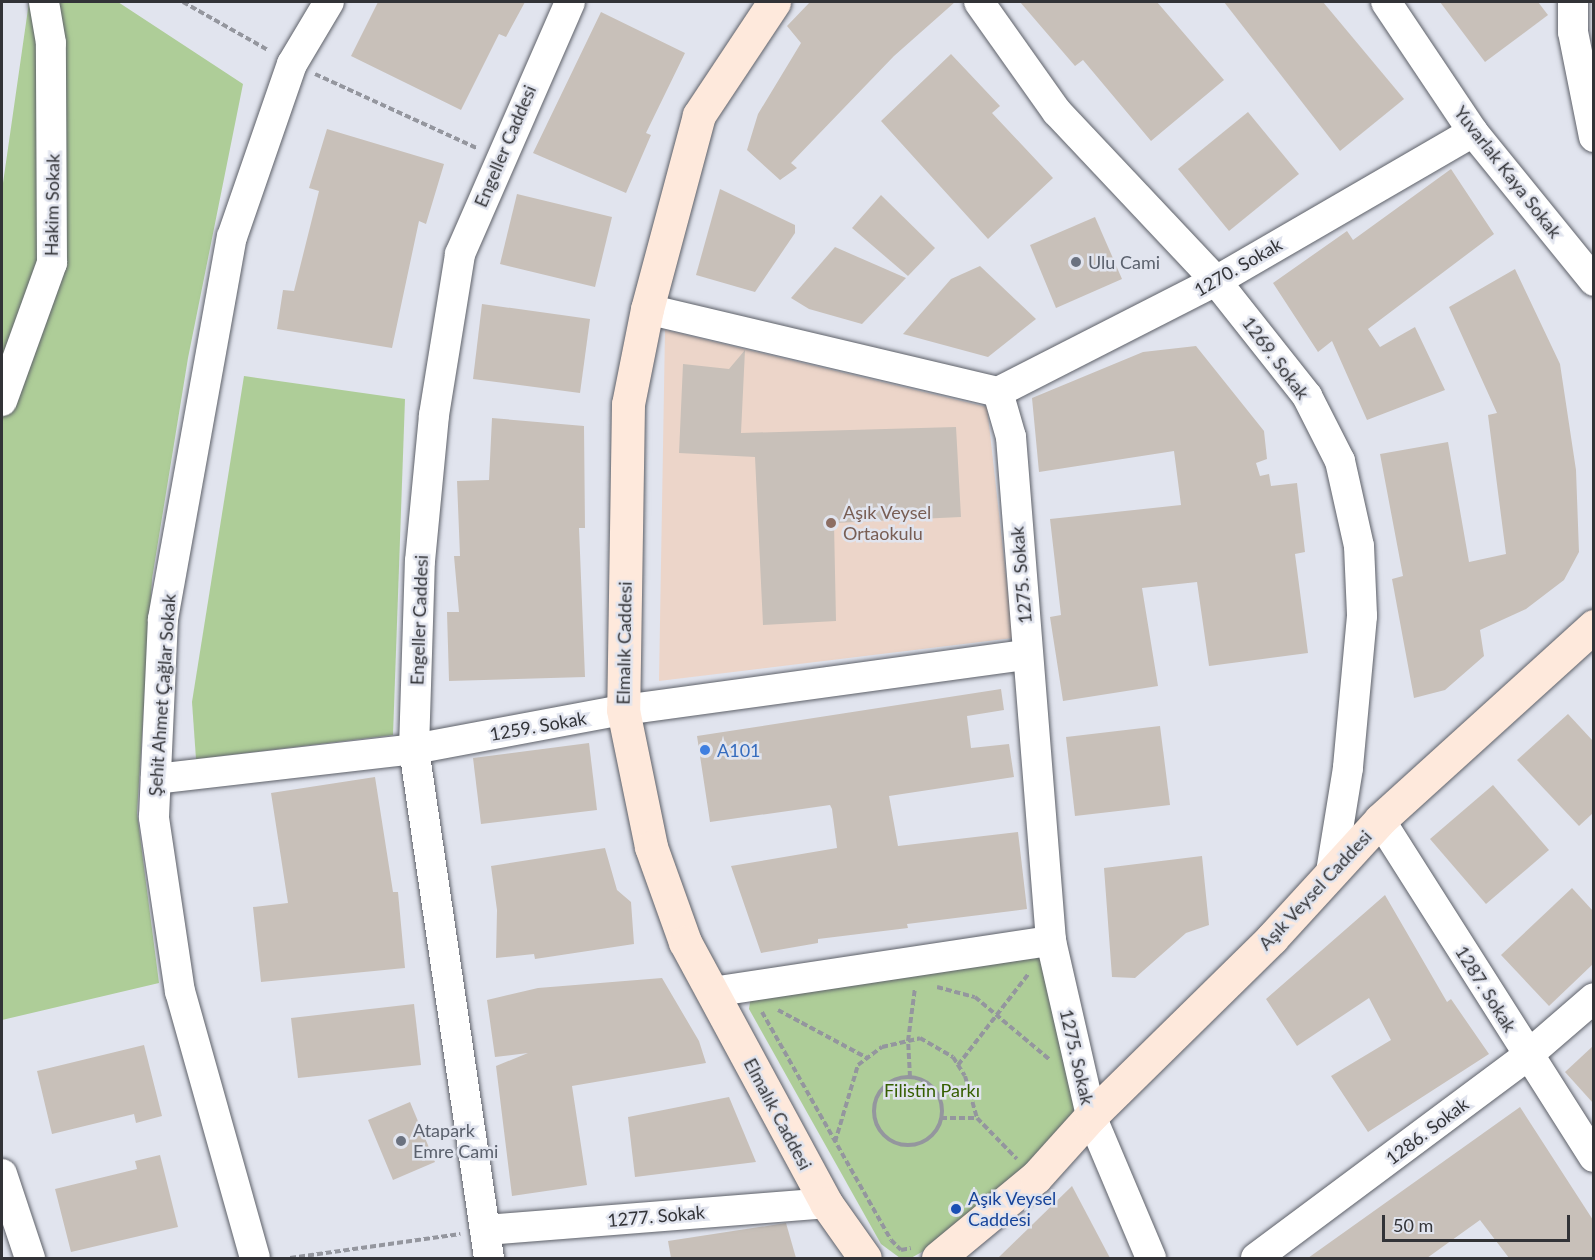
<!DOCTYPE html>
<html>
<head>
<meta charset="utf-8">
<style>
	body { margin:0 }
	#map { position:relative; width:1595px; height:1260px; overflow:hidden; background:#e1e4ee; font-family:Lato,sans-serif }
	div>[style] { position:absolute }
	.education>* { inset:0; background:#ecd5c9 }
	.green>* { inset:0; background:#aecd98 }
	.building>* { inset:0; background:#c8c0b9 }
	.path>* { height:4px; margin-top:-2px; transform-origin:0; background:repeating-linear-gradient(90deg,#94969e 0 6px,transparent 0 9px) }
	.path>.ring { margin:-2px; padding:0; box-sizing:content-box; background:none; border:4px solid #94969e; border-radius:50% }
	.roads { filter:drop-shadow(0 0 2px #5e6169) drop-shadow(0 0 2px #5e6169) }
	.street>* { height:30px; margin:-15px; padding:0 15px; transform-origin:15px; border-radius:15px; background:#fff }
	.secondary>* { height:33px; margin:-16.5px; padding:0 16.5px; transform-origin:16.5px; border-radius:16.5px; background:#fee9dc }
	.dots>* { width:16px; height:16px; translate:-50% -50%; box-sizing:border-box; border:3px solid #e1e4ee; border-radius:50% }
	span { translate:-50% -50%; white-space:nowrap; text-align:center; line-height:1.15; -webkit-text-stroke:5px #e1e4ee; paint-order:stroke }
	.street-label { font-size:18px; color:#323337 }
	.worship-label { font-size:18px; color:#5b616d }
	.left { translate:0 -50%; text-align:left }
	.education-label { font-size:18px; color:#785e54 }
	.shop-label { font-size:18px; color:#366cbe }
	.park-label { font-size:18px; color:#355e00 }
	.transit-label { font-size:18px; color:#164399 }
	.frame { position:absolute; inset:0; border:3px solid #323337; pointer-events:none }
	.scale { position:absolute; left:1382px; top:1215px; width:188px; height:27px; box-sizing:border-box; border:3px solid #323337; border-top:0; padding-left:8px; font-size:18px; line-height:21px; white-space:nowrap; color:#323337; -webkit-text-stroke:4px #e1e4ee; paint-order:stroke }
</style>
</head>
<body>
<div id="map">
	<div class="education">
		<i style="clip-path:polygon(665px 330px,987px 407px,1013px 638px,659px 681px)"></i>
	</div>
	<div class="green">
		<i style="clip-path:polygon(29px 2px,118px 2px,243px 84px,188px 358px,152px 579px,137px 813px,159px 983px,2px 1020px,2px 190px)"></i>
		<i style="clip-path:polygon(244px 376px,405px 399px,393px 735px,196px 759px,192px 702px)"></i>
		<i style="clip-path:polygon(1045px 957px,1078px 1109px,1043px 1151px,947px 1238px,911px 1258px,900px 1258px,881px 1244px,749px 1009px,751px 996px)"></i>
	</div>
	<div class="building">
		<i style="clip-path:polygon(378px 2px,525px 2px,506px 37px,499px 34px,461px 110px,351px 56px)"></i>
		<i style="clip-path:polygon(810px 2px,955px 2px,894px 56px,791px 163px,797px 168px,780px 180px,747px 150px,758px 114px,801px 43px,787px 26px)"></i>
		<i style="clip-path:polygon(1020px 2px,1157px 2px,1224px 80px,1151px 141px,1083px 60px,1075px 66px)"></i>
		<i style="clip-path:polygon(1224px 2px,1323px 2px,1404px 99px,1340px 151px)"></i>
		<i style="clip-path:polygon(1440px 2px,1538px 2px,1548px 15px,1485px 62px)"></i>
		<i style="clip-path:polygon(601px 12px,685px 53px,646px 133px,651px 135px,626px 193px,533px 153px)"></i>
		<i style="clip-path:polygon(951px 54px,1000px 106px,992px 113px,1053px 178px,988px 239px,881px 121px)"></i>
		<i style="clip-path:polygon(1248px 112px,1299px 174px,1229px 231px,1178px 169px)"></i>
		<i style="clip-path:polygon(327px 129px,444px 164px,426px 224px,419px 221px,392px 348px,277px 329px,283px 290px,294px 291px,319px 191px,309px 188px)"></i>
		<i style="clip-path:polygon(1451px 169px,1494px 234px,1368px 329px,1380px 347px,1415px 327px,1445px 390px,1367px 420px,1332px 341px,1318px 352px,1273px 283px,1347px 231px,1353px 240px)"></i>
		<i style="clip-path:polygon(720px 189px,795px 225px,795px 233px,755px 292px,696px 275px)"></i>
		<i style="clip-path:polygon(517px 194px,612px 217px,595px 287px,500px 264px)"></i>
		<i style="clip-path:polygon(881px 195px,935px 248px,908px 276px,852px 228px)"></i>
		<i style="clip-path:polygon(1095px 217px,1122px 279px,1056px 308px,1030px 245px)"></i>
		<i style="clip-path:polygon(835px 247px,906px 278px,862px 324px,809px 309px,791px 298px)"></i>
		<i style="clip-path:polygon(980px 266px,1036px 319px,988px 357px,903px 334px,951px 279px)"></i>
		<i style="clip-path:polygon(1515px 269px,1560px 364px,1576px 470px,1579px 552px,1564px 580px,1526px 609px,1480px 630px,1484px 656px,1445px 690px,1414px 698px,1392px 579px,1403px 576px,1380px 454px,1448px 442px,1469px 562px,1506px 554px,1488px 415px,1497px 413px,1449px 307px)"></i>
		<i style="clip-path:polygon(482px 304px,590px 319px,580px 393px,473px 379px)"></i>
		<i style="clip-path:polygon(1196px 346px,1264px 431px,1267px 459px,1256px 463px,1260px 476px,1269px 474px,1271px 486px,1297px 483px,1305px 552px,1295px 554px,1308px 653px,1209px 666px,1197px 582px,1142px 588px,1158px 686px,1063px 701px,1050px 617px,1061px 615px,1050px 519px,1181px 505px,1174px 451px,1039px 472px,1032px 398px,1143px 352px)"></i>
		<i style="clip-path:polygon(745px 350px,741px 433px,956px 427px,961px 517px,834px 523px,836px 621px,763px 625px,755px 457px,679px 453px,683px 364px,729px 369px)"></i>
		<i style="clip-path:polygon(492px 418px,584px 426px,585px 528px,579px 528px,585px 677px,449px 681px,447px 612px,459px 612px,454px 556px,460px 556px,457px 481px,489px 480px)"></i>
		<i style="clip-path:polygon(1001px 689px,1004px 710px,967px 716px,971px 748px,1009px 744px,1014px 777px,889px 796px,898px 846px,1018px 832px,1027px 909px,907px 924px,908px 928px,818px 939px,818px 943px,761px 953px,731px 866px,837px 848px,832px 809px,830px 805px,710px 822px,697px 736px)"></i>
		<i style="clip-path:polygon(1568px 714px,1593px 741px,1593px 813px,1579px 826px,1517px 760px)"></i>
		<i style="clip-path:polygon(1160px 726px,1170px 805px,1075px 816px,1066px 737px)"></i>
		<i style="clip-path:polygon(589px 743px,597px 810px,481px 824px,473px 758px)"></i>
		<i style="clip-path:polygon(375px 777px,393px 892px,398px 892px,405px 968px,261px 982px,253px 907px,288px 903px,271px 793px)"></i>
		<i style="clip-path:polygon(1493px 785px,1549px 850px,1486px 904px,1430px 839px)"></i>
		<i style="clip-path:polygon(605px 848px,617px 890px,631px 902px,634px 944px,535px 959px,534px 954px,496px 958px,497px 910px,491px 866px)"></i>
		<i style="clip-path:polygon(1202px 856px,1209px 925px,1186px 933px,1135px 978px,1112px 977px,1104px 868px)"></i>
		<i style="clip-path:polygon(1572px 888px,1593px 911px,1593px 964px,1549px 1006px,1501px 955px)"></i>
		<i style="clip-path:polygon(1385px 895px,1447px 1002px,1451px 999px,1489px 1054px,1368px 1132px,1331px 1076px,1391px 1040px,1369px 998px,1297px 1046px,1266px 999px)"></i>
		<i style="clip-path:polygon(662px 978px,699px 1041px,706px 1063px,572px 1086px,587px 1185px,512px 1196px,496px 1066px,528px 1053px,495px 1057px,487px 1000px,538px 988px)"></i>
		<i style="clip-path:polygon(414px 1004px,421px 1065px,298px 1078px,291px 1018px)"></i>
		<i style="clip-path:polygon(144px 1045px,162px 1116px,136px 1123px,134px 1114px,52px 1134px,37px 1071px)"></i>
		<i style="clip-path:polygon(1593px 1046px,1593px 1103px,1565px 1072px)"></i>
		<i style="clip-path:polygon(729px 1097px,756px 1162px,635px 1177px,628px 1117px)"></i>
		<i style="clip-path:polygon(410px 1102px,435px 1162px,393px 1180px,368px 1120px)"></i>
		<i style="clip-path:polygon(1520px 1107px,1593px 1220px,1593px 1258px,1509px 1258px,1480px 1220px,1427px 1258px,1308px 1258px)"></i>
		<i style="clip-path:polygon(160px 1155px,178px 1227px,71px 1252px,55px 1189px,137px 1169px,135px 1161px)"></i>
		<i style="clip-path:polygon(1072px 1186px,1110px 1258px,998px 1258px)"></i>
		<i style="clip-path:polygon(786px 1223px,796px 1258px,671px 1258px,668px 1241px)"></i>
	</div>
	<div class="path">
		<i style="left:183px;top:2px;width:98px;rotate:29.5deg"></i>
		<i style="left:315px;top:74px;width:178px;rotate:24.6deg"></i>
		<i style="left:937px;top:987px;width:39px;rotate:15deg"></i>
		<i style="left:975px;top:997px;width:97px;rotate:40deg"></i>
		<i style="left:778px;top:1010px;width:101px;rotate:28.3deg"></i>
		<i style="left:762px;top:1012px;width:262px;rotate:60.5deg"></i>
		<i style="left:891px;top:1240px;width:14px;rotate:45deg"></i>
		<i style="left:901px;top:1250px;width:10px;rotate:-11deg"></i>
		<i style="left:958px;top:1065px;width:116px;rotate:-52.3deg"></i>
		<i style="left:910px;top:1077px;width:36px;rotate:-93deg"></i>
		<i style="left:908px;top:1041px;width:53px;rotate:-82.5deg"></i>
		<i class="ring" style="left:874px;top:1077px;width:64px;height:64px"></i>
		<i style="left:941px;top:1118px;width:35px"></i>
		<i style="left:835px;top:1142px;width:80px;rotate:-73.4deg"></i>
		<i style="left:858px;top:1065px;width:30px;rotate:-37deg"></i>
		<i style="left:882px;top:1047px;width:39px;rotate:-13deg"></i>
		<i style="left:920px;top:1038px;width:38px;rotate:30deg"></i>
		<i style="left:953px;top:1057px;width:22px;rotate:58deg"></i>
		<i style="left:965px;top:1076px;width:44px;rotate:74.1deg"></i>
		<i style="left:977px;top:1118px;width:57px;rotate:45.7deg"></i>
		<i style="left:290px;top:1258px;width:172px;rotate:-8deg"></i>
	</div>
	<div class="roads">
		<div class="street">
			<i style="left:979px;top:2px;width:135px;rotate:54.7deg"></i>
			<i style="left:1057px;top:112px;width:232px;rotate:46.7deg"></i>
			<i style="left:1216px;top:281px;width:147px;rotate:51.6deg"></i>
			<i style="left:1307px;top:396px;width:73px;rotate:63.1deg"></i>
			<i style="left:1340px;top:461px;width:87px;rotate:77.4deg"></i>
			<i style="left:1359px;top:546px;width:70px;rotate:87.5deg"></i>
			<i style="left:1362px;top:616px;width:153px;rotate:95.3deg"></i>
			<i style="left:1348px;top:768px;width:105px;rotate:99.3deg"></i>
			<i style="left:1386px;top:2px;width:156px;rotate:56.2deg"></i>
			<i style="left:1473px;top:132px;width:192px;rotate:50.9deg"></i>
			<i style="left:1573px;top:2px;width:30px;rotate:90deg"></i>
			<i style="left:1573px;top:32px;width:107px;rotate:78.7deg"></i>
			<i style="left:647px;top:309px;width:361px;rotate:13.3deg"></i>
			<i style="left:998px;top:392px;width:47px;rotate:73.9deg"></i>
			<i style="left:1011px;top:437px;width:506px;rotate:85.46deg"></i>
			<i style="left:1051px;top:941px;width:180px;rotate:77.1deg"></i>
			<i style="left:1091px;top:1116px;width:154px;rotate:67.1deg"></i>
			<i style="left:998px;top:392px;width:245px;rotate:-27deg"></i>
			<i style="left:1216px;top:281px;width:297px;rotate:-30.1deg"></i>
			<i style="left:2px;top:401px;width:147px;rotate:-70.1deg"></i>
			<i style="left:52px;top:263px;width:220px;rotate:-90.3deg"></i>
			<i style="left:51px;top:43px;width:42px;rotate:-99.7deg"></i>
			<i style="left:156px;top:779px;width:260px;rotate:-6.6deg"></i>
			<i style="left:414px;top:749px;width:213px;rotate:-10.6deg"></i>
			<i style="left:623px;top:710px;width:408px;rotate:-7.8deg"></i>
			<i style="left:1380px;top:820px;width:399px;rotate:57.6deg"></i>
			<i style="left:712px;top:992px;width:343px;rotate:-8.6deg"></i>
			<i style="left:2px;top:1174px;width:89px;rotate:71.6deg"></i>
			<i style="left:485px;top:1230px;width:342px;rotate:-4.5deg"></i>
			<i style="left:255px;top:1258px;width:276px;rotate:-105.7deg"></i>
			<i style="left:180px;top:992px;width:177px;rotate:-98.5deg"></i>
			<i style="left:154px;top:817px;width:198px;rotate:-87.4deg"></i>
			<i style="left:163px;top:619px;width:388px;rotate:-79.8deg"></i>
			<i style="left:232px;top:237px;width:183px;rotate:-70.9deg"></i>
			<i style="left:292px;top:64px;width:72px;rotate:-59.2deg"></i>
			<i style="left:489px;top:1258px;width:514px;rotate:-98.38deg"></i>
			<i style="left:414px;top:749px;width:188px;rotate:-88.2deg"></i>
			<i style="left:420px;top:561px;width:147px;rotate:-84.5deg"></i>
			<i style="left:434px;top:415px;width:163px;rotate:-80.8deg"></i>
			<i style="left:460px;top:254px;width:275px;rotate:-66.4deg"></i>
			<i style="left:1256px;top:1258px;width:339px;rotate:-36.7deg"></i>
			<i style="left:1528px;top:1055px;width:87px;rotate:-40.8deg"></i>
		</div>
		<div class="secondary">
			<i style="left:774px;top:2px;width:136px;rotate:123.6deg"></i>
			<i style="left:699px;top:115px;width:201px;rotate:105deg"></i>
			<i style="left:647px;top:309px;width:97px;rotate:101.3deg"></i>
			<i style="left:628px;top:404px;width:306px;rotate:90.9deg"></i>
			<i style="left:623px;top:710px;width:140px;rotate:78.4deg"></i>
			<i style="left:651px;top:847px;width:101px;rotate:70.3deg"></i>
			<i style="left:685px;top:942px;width:297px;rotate:61.6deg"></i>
			<i style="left:826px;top:1203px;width:67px;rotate:54.7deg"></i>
			<i style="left:938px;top:1258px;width:127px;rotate:-39.6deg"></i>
			<i style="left:1036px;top:1177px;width:82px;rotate:-48deg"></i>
			<i style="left:1091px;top:1116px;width:254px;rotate:-44.5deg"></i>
			<i style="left:1272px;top:938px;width:160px;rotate:-47.5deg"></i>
			<i style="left:1380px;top:820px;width:289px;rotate:-42.2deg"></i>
		</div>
	</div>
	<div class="dots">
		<i style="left:1076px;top:262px;background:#6b7280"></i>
		<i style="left:831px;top:523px;background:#8d6e63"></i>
		<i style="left:705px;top:750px;background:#3f7fe0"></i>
		<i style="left:401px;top:1141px;background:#6b7280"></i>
		<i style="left:956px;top:1209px;background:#1a4fb4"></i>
	</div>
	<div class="street-label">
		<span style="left:505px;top:146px;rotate:-67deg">Engeller Caddesi</span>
		<span style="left:1508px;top:172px;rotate:52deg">Yuvarlak Kaya Sokak</span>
		<span style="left:52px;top:205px;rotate:-89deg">Hakim Sokak</span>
		<span style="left:1238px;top:267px;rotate:-30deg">1270. Sokak</span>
		<span style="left:1276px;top:358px;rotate:53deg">1269. Sokak</span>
		<span style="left:1021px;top:575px;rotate:-95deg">1275. Sokak</span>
		<span style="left:419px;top:620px;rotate:-88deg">Engeller Caddesi</span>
		<span style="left:624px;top:643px;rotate:-89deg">Elmalık Caddesi</span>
		<span style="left:162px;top:695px;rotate:-86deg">Şehit Ahmet Çağlar Sokak</span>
		<span style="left:538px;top:726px;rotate:-10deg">1259. Sokak</span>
		<span style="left:1315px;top:890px;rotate:-47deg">Aşık Veysel Caddesi</span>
		<span style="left:1486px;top:989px;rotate:58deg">1287. Sokak</span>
		<span style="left:1077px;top:1057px;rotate:77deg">1275. Sokak</span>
		<span style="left:778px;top:1114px;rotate:62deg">Elmalık Caddesi</span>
		<span style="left:1427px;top:1131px;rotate:-37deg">1286. Sokak</span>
		<span style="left:656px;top:1216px;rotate:-5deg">1277. Sokak</span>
	</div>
	<div class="worship-label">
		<span class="left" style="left:1088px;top:262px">Ulu Cami</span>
		<span class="left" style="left:413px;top:1141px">Atapark<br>Emre Cami</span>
	</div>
	<div class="education-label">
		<span class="left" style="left:843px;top:523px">Aşık Veysel<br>Ortaokulu</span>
	</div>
	<div class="shop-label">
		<span class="left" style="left:717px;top:750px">A101</span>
	</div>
	<div class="park-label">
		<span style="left:932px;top:1090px">Filistin Parkı</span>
	</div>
	<div class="transit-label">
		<span class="left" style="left:968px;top:1209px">Aşık Veysel<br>Caddesi</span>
	</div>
	<div class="frame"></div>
	<div class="scale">50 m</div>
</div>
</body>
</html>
